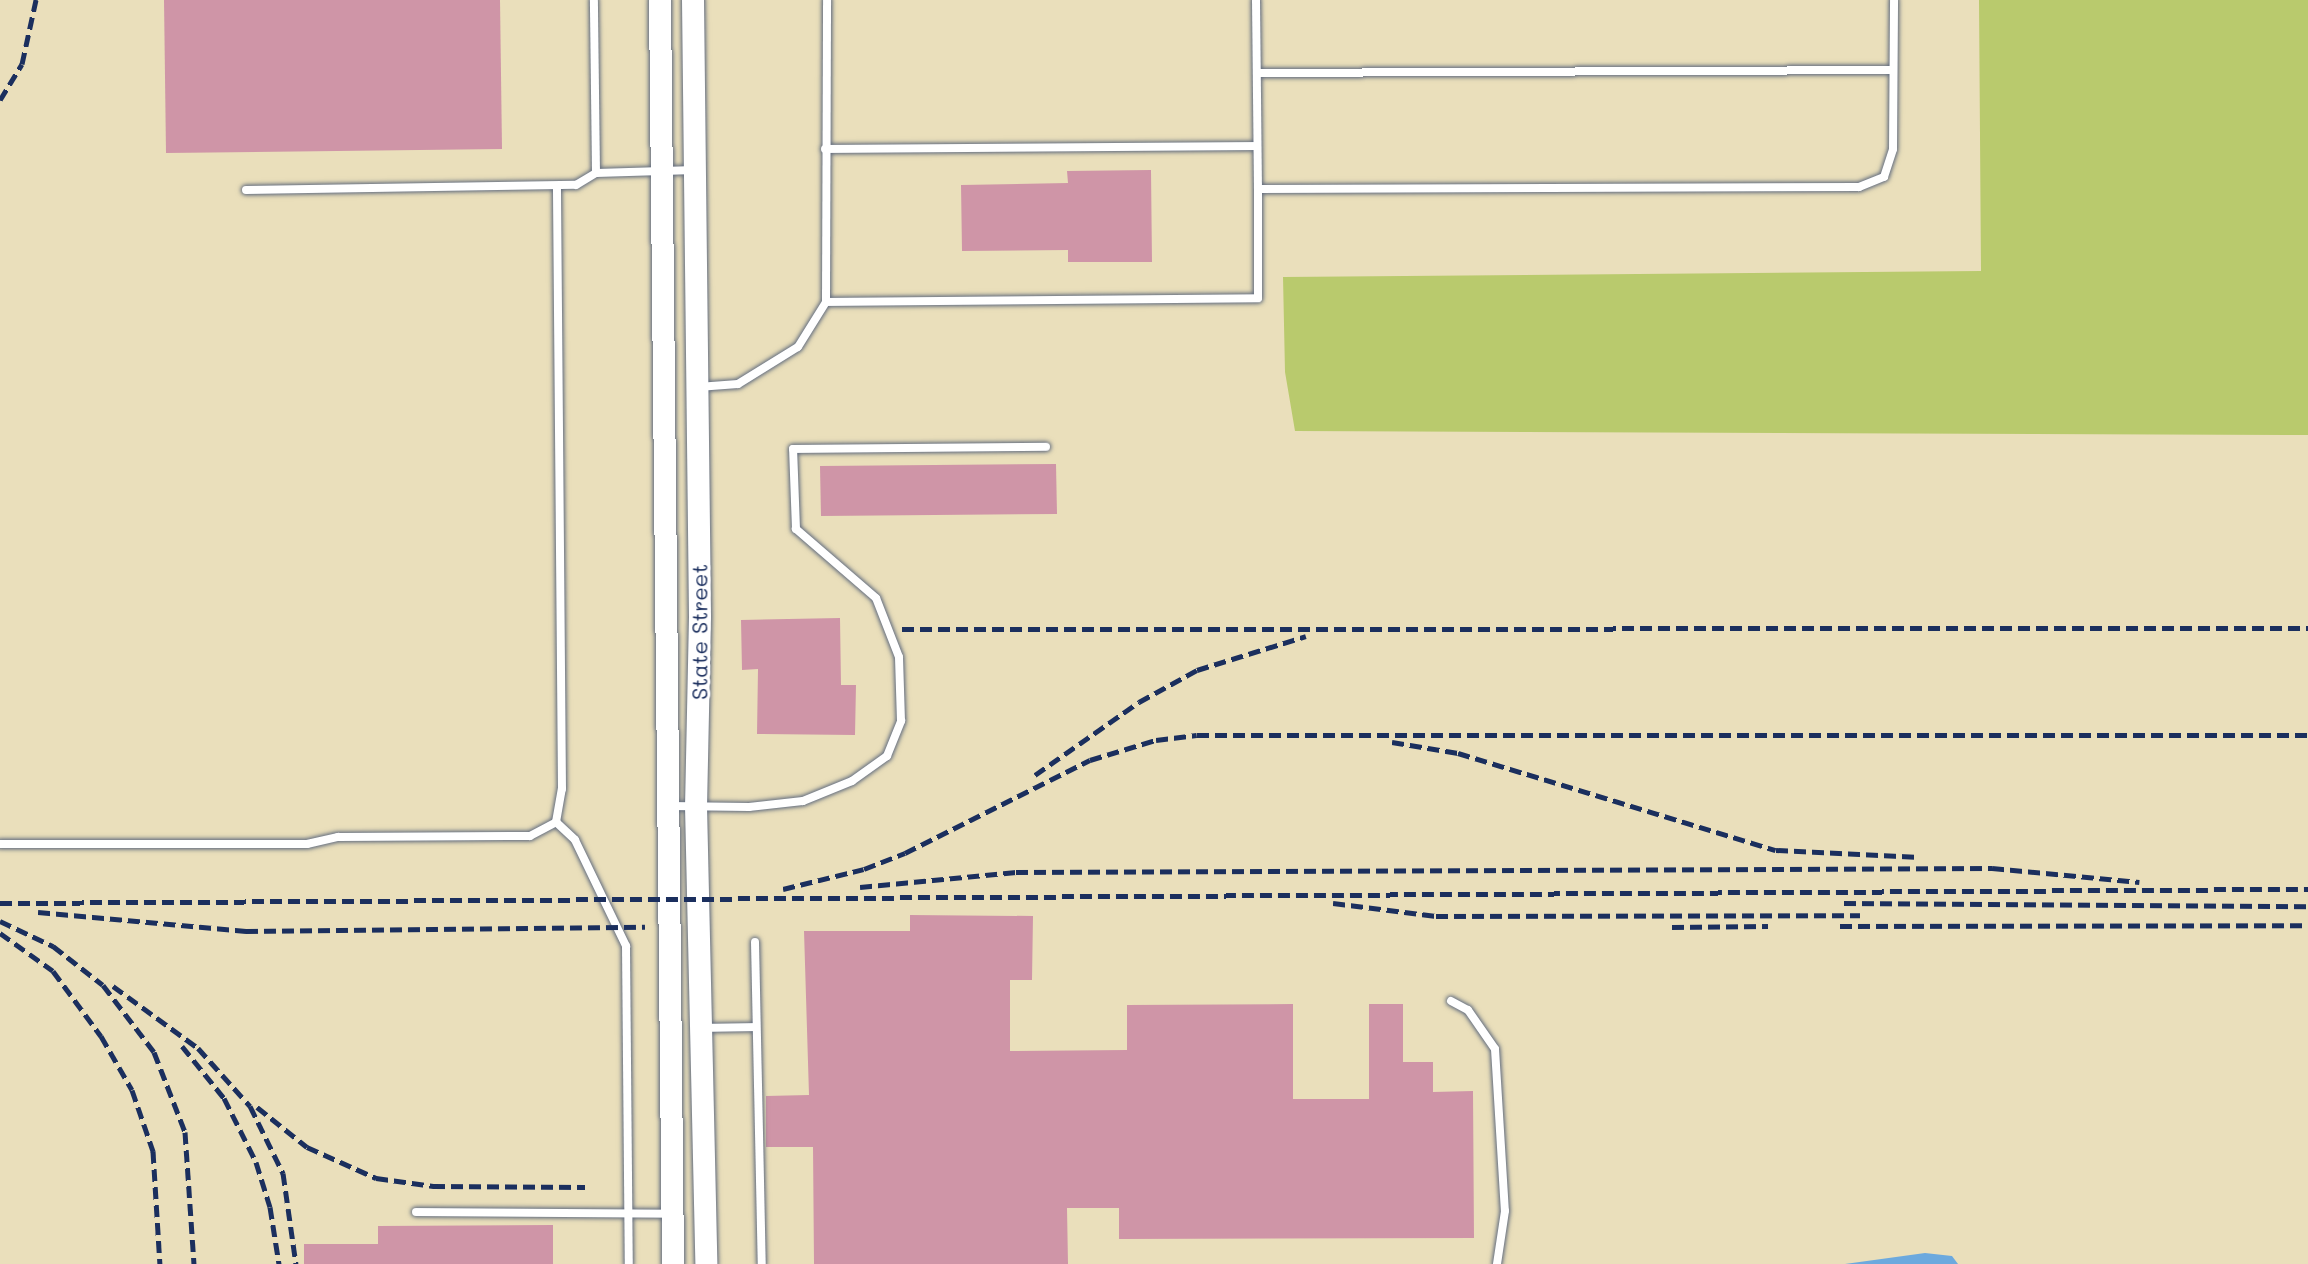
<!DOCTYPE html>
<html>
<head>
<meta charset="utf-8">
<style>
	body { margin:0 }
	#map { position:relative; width:2308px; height:1264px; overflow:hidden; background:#eadfbb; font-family:Mali,sans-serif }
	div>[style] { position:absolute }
	.green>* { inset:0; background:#b9ca6d }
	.water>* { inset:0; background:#6ca9de }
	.building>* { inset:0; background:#cf95a7 }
	.roads { filter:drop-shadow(0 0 2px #636d7f) drop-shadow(0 0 2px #636d7f) }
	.lane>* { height:8px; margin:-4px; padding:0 4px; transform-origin:4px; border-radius:4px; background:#fff }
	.secondary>* { height:22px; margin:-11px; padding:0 11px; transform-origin:11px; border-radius:11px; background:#fff }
	.rail>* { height:5px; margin-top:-2.5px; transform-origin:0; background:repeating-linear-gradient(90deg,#1b2f5e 0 12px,transparent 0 18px) }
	span { translate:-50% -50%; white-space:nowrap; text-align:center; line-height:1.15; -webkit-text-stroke:6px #fff; paint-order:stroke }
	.street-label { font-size:22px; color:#1b2f5e }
</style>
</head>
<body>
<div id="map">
	<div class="green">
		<i style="clip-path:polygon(1979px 0,2308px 0,2308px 435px,1295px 431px,1285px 372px,1283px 277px,1981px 271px)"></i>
	</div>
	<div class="water">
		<i style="clip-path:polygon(1925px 1253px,1952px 1256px,1958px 1264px,1845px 1264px)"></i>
	</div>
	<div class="building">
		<i style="clip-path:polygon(164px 0,500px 0,502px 149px,166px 153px)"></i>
		<i style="clip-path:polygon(1151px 170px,1152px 262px,1068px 262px,1068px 250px,962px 251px,961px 185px,1068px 183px,1067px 171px)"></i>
		<i style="clip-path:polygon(1056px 464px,1057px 514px,821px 516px,820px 466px)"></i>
		<i style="clip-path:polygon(840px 618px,841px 685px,856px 685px,855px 735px,757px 734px,758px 669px,742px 670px,741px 620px)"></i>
		<i style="clip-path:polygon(910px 915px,1033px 916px,1032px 980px,1010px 980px,1010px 1051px,1127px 1050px,1127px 1005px,1293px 1004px,1293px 1099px,1369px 1099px,1369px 1004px,1403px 1004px,1403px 1062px,1433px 1062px,1433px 1092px,1473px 1091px,1474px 1238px,1119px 1239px,1119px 1208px,1067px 1208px,1068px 1264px,814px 1264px,813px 1147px,766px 1147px,766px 1096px,809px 1095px,804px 931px,910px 931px)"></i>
		<i style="clip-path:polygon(553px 1225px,553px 1264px,304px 1264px,304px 1244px,378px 1244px,378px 1226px)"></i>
	</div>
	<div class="roads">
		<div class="lane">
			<i style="left:1256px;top:0;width:189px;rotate:89.4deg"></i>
			<i style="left:1257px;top:73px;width:636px;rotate:-0.27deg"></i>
			<i style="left:825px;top:149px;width:432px;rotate:-0.4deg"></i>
			<i style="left:596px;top:173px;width:99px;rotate:-1.7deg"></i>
			<i style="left:246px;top:190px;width:330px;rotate:-0.9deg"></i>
			<i style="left:576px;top:185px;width:23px;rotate:-31deg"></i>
			<i style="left:596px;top:173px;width:173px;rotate:-90.7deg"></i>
			<i style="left:826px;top:302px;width:432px;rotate:-0.5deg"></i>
			<i style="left:1258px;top:298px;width:109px;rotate:-90deg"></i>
			<i style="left:1258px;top:189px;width:601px;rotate:-0.19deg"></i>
			<i style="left:1859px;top:187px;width:27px;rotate:-22deg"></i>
			<i style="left:1884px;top:177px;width:29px;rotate:-72deg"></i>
			<i style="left:1893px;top:149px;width:149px;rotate:-89.6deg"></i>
			<i style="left:698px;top:387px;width:40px;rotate:-4.3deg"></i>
			<i style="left:738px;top:384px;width:70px;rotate:-31.7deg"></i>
			<i style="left:798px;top:347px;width:53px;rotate:-58.1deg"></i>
			<i style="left:826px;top:302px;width:302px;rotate:-89.8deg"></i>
			<i style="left:670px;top:806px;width:79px;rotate:0.7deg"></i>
			<i style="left:749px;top:807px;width:54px;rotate:-6.3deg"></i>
			<i style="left:803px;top:801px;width:53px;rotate:-22.2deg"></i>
			<i style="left:852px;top:781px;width:43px;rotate:-35.5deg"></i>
			<i style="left:887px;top:756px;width:38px;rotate:-68deg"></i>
			<i style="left:901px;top:721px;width:64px;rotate:-91.8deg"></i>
			<i style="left:899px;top:657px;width:63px;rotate:-111.3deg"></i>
			<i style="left:876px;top:598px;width:106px;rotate:-139.2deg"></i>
			<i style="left:796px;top:529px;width:80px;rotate:-92.1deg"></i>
			<i style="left:793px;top:449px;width:253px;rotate:-0.5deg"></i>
			<i style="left:556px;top:822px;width:26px;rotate:43deg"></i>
			<i style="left:575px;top:840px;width:118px;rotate:64.3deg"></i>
			<i style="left:626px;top:946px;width:318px;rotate:89.5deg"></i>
			<i style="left:0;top:844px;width:307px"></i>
			<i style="left:307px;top:844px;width:32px;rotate:-13deg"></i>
			<i style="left:338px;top:837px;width:192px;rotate:-0.3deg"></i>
			<i style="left:530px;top:836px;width:30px;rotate:-28deg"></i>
			<i style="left:556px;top:822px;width:34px;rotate:-80deg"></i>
			<i style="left:562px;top:789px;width:603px;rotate:-90.48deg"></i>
			<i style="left:755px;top:942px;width:322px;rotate:88.8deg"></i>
			<i style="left:1451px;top:1001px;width:19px;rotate:28deg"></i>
			<i style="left:1468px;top:1010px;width:47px;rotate:55.3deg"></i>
			<i style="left:1495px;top:1049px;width:162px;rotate:86.5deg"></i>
			<i style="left:1505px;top:1211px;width:54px;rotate:98.6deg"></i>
			<i style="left:701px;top:1028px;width:55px;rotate:-1deg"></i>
			<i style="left:416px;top:1212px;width:256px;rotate:0.4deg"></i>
		</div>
		<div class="secondary">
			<i style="left:660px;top:0;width:1264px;rotate:89.41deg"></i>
			<i style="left:693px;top:0;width:617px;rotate:89.35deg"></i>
			<i style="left:700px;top:617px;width:189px;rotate:91.2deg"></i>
			<i style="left:696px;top:806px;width:458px;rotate:88.7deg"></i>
		</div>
	</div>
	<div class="rail">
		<i style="left:0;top:100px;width:42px;rotate:-58.6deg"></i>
		<i style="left:22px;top:64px;width:66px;rotate:-77.7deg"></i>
		<i style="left:902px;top:629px;width:1406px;rotate:-0.04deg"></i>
		<i style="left:1392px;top:742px;width:67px;rotate:9.5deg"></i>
		<i style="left:1458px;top:753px;width:332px;rotate:17deg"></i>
		<i style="left:1776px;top:850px;width:144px;rotate:2.8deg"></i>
		<i style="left:1035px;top:775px;width:127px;rotate:-35.1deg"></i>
		<i style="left:1139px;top:702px;width:66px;rotate:-28.9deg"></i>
		<i style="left:1197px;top:670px;width:114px;rotate:-17.3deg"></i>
		<i style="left:860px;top:887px;width:157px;rotate:-5.5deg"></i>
		<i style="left:1016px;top:872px;width:976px;rotate:-0.23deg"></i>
		<i style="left:1992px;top:868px;width:148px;rotate:5.4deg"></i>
		<i style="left:783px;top:889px;width:83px;rotate:-13.9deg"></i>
		<i style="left:864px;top:869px;width:44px;rotate:-21.3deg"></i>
		<i style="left:905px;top:853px;width:207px;rotate:-26.7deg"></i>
		<i style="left:1090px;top:760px;width:69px;rotate:-16.9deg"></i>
		<i style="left:1156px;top:740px;width:41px;rotate:-7deg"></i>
		<i style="left:1197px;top:735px;width:1111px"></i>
		<i style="left:0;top:903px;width:2308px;rotate:-0.35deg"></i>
		<i style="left:1333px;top:903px;width:104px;rotate:7.2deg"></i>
		<i style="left:1436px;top:916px;width:424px;rotate:-0.1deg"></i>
		<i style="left:1844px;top:903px;width:464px;rotate:0.4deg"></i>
		<i style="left:38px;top:912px;width:209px;rotate:5.2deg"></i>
		<i style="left:246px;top:931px;width:399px;rotate:-0.6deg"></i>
		<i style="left:0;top:921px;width:59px;rotate:25.3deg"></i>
		<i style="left:53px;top:946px;width:63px;rotate:38deg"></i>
		<i style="left:103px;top:985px;width:84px;rotate:52.7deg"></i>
		<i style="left:154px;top:1052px;width:86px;rotate:68.8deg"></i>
		<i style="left:185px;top:1132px;width:132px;rotate:86.1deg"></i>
		<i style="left:1840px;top:926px;width:468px;rotate:-0.1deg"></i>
		<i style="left:1672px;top:927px;width:96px;rotate:-0.6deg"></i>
		<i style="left:0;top:933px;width:65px;rotate:35.6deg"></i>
		<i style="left:53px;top:971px;width:81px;rotate:53.6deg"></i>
		<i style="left:101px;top:1036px;width:62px;rotate:60.1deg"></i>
		<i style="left:132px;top:1090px;width:65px;rotate:71deg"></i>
		<i style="left:153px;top:1151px;width:113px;rotate:86.5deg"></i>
		<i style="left:113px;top:986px;width:105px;rotate:36.1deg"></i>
		<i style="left:198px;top:1048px;width:78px;rotate:48.1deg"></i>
		<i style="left:250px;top:1106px;width:75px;rotate:63.8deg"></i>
		<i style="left:283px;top:1173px;width:92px;rotate:81.9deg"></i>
		<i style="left:182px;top:1046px;width:67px;rotate:51.1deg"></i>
		<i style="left:224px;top:1098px;width:72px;rotate:63.4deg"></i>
		<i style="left:256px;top:1162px;width:47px;rotate:72.7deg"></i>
		<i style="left:270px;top:1207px;width:58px;rotate:81deg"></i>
		<i style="left:257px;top:1107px;width:64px;rotate:38.7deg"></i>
		<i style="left:307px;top:1147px;width:76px;rotate:24.2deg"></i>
		<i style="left:376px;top:1178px;width:58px;rotate:8deg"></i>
		<i style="left:433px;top:1186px;width:152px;rotate:0.4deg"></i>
	</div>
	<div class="street-label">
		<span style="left:699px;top:632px;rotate:-90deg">State Street</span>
	</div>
</div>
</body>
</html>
